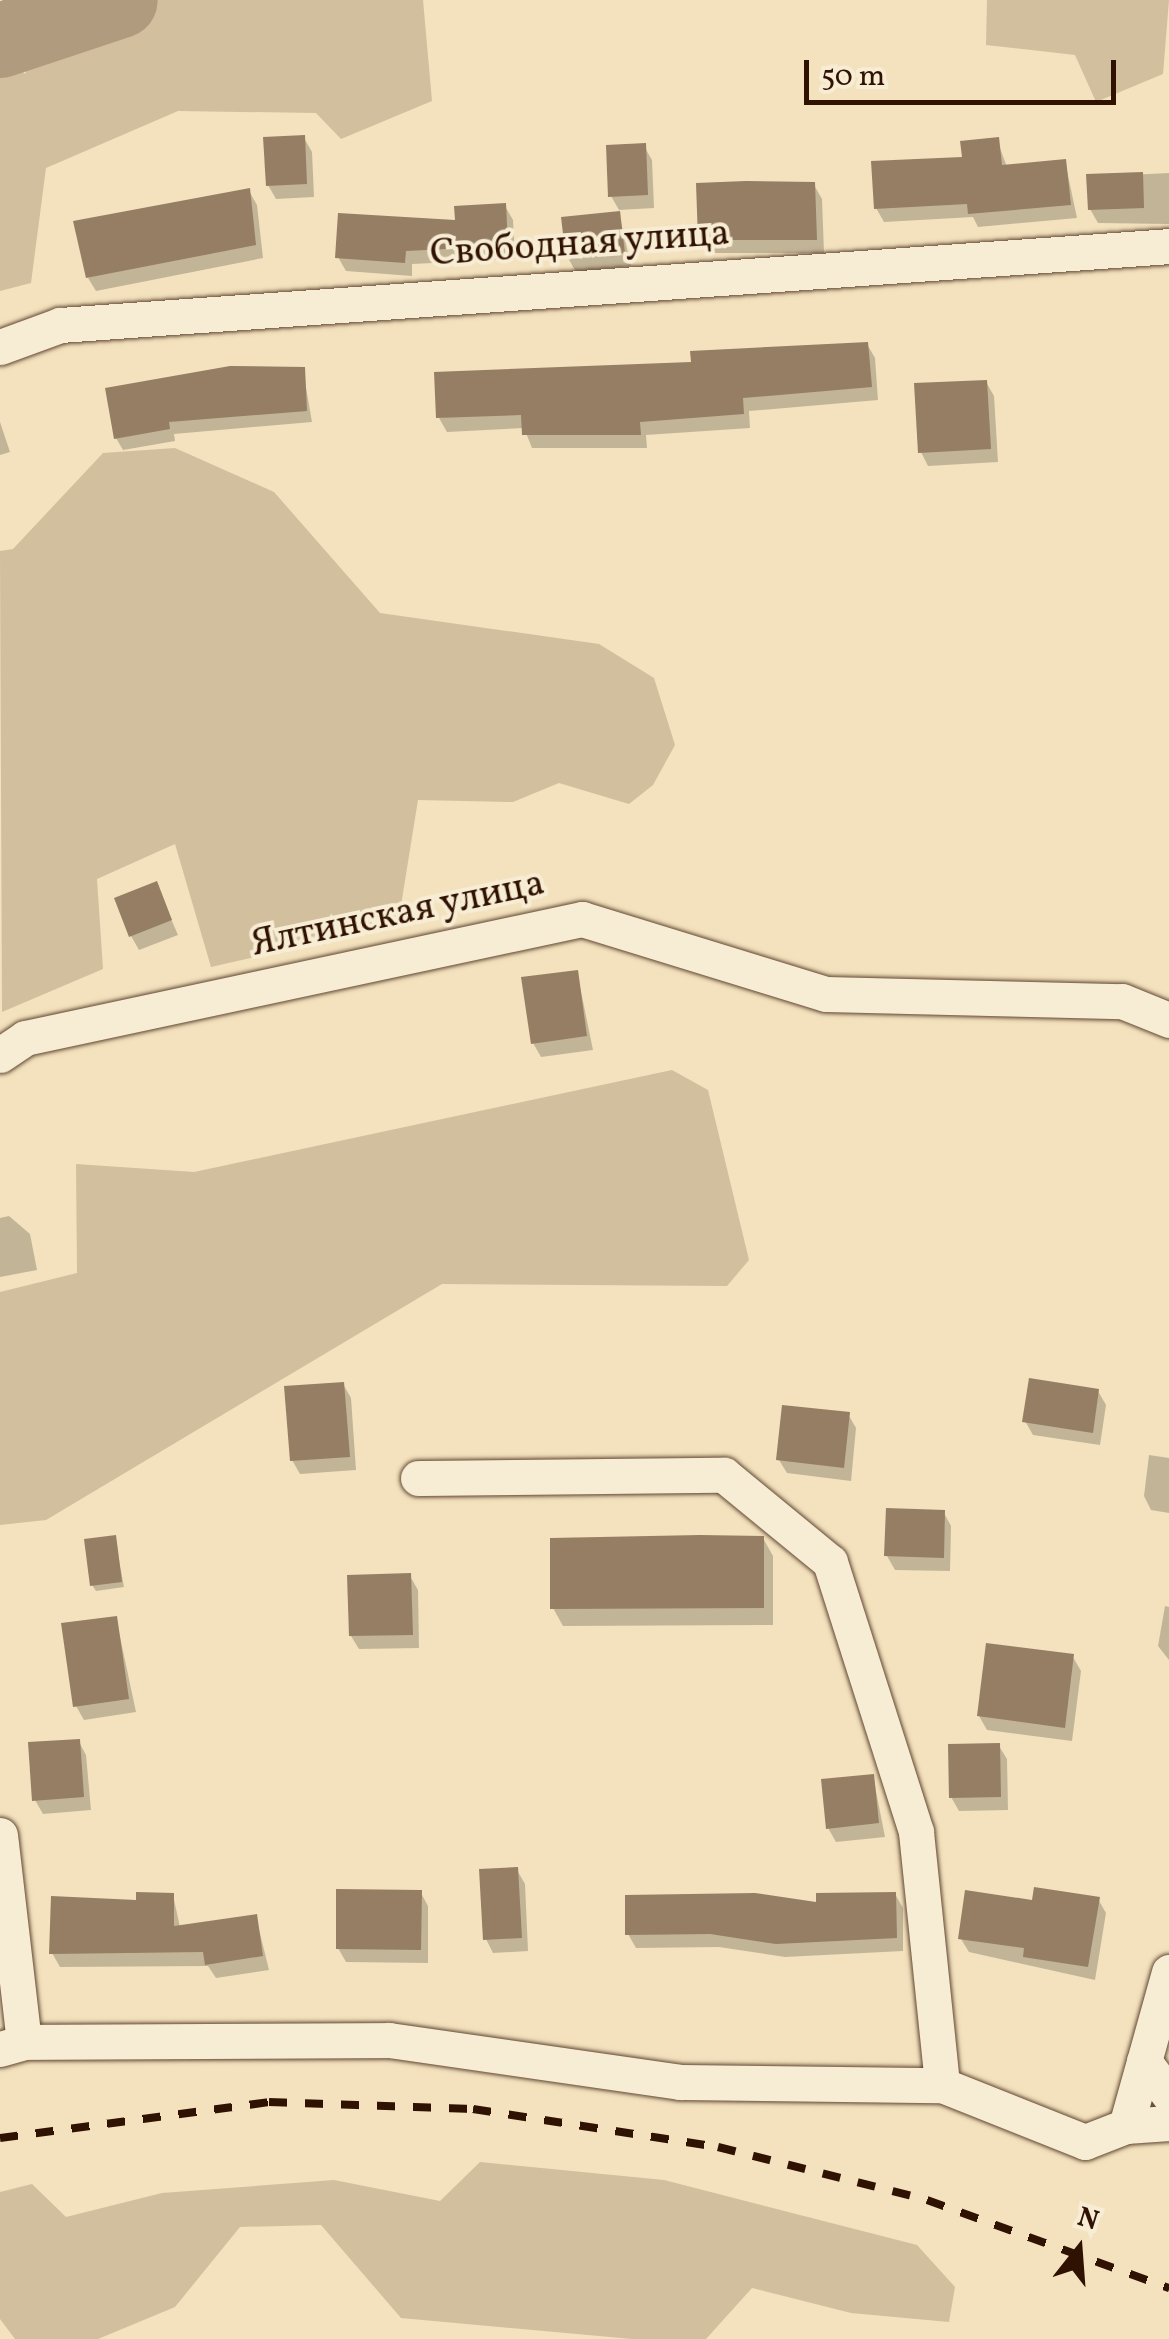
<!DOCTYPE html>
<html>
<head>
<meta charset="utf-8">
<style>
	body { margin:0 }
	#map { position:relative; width:1169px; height:2339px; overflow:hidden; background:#f3e2bd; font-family:Vollkorn,serif }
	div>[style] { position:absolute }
	.green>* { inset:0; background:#d2bf9d }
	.shadow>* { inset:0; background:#0003 }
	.river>* { height:75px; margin:-37.5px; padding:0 37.5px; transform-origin:37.5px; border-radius:37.5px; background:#b19b7e }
	.building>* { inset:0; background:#957e64 }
	.roads { filter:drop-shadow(0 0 2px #614632) drop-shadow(0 0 2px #614632) }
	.minor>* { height:35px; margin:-17.5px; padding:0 17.5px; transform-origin:17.5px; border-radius:17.5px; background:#f7ecd4 }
	.rail>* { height:8px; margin-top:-4px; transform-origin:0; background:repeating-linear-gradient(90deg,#301203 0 18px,transparent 0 36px) }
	span { translate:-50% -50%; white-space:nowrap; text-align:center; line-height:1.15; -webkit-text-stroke:8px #f7ecd4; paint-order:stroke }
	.street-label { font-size:38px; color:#301203 }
	.north { position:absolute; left:1029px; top:2199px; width:100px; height:100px; -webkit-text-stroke:8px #f7ecd4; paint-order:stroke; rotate:17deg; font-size:28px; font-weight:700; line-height:40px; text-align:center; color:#301203 }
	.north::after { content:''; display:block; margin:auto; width:35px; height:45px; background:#301203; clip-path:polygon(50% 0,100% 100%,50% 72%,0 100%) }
	.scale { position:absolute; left:804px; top:60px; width:312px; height:45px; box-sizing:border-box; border:5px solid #301203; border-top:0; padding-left:12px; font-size:30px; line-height:35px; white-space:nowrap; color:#301203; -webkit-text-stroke:8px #f7ecd4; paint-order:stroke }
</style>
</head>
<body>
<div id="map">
	<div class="green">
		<i style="clip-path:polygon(11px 0,423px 0,432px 101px,341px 139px,316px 113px,178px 111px,46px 168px,31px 283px,0 291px,0 58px,26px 74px)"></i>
		<i style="clip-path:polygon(987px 0,1169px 0,1163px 74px,1096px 102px,1075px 55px,986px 45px)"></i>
		<i style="clip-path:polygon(175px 448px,274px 492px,380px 613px,599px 644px,654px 678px,675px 745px,653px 785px,629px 804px,559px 783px,513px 802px,418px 800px,398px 924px,211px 967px,175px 844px,97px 879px,103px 969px,2px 1012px,0 551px,13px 549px,103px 453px)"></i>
		<i style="clip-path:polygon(672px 1070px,708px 1090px,749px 1260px,727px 1286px,442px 1284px,46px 1520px,0 1525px,0 1292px,77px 1273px,76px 1164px,194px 1172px)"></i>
		<i style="clip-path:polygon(480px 2162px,664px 2180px,917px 2245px,955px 2287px,949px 2322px,851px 2313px,752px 2288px,706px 2339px,632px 2339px,401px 2318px,321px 2225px,240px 2227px,175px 2307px,98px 2339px,15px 2339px,0 2319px,0 2192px,32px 2184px,66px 2217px,162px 2193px,334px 2180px,440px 2201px)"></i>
	</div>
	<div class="shadow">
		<i style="clip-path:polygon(304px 138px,312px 152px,314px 197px,276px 199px,268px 185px)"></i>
		<i style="clip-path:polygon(997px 140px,1007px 167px,1065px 161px,1077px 218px,978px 227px,973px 217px,884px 222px,876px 208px)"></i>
		<i style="clip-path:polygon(644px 146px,652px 160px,654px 208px,619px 210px,611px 196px)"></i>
		<i style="clip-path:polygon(1169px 173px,1169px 224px,1098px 223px,1090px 209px,1089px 177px)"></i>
		<i style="clip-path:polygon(814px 185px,822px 199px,824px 253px,708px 253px,700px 239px)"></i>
		<i style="clip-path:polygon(249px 191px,257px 205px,263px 258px,96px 291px,88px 278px)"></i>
		<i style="clip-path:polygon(505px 206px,513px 220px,515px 259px,412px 264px,412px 276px,346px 271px,338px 257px)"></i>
		<i style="clip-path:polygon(619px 214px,631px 266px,576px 272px,568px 258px)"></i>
		<i style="clip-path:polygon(867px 344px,875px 358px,878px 400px,749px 411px,750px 428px,646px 435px,647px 448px,532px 448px,524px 428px,447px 432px,439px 418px,694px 364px)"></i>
		<i style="clip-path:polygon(303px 370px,312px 422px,174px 434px,175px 441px,123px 450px,116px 438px)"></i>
		<i style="clip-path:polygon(986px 382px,994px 396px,998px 462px,928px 466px,921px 452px)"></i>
		<i style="clip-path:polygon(0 422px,10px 452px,0 455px)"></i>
		<i style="clip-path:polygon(156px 884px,178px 935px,139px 950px,131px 936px)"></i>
		<i style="clip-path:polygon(577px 972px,593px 1050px,541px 1057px,533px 1043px)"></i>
		<i style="clip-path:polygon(9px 1216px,30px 1234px,37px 1270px,0 1277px,0 1218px)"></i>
		<i style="clip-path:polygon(343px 1384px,351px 1398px,356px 1470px,300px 1474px,292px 1460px)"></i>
		<i style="clip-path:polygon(1098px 1391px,1106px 1405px,1100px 1445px,1033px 1435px,1025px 1421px)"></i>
		<i style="clip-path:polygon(848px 1414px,856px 1428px,851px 1481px,787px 1473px,779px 1460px)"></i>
		<i style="clip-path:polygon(1149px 1455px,1169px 1458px,1169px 1513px,1151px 1510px,1144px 1496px)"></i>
		<i style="clip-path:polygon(944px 1513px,951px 1526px,950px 1571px,895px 1570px,887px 1556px)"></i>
		<i style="clip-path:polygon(115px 1538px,124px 1587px,96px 1591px,92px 1585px)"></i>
		<i style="clip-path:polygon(763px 1538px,773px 1556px,773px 1625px,563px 1626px,553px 1608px)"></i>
		<i style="clip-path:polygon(410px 1576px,418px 1590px,419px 1648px,359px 1649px,351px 1636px)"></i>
		<i style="clip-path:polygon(1165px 1606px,1169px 1607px,1169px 1660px,1158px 1646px)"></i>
		<i style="clip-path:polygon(116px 1618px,136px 1712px,84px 1720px,76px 1706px)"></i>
		<i style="clip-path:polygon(1073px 1657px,1081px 1671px,1072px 1741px,987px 1730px,979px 1716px)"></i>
		<i style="clip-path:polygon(79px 1742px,86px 1755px,91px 1810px,43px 1814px,35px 1800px)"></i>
		<i style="clip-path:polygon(999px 1746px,1007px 1759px,1008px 1810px,959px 1811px,951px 1797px)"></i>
		<i style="clip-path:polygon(873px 1776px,885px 1837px,836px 1842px,828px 1828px)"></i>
		<i style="clip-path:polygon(517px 1870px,525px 1884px,528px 1951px,493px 1953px,486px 1939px)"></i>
		<i style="clip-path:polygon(421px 1893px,428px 1906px,428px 1963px,346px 1962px,338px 1948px)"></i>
		<i style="clip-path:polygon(895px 1894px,903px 1908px,903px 1951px,785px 1957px,719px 1947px,636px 1948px,628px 1934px)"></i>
		<i style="clip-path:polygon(173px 1895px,180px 1927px,256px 1917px,269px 1970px,216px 1978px,208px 1966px,60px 1967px,52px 1953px,138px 1902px)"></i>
		<i style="clip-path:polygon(1098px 1899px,1106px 1913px,1095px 1980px,969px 1952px,961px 1939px,1034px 1903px)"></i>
	</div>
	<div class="river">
		<i style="left:0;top:40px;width:126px;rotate:-18.4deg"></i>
	</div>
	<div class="building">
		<i style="clip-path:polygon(305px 135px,307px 184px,266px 186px,263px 137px)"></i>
		<i style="clip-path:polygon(999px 137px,1002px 165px,1066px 159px,1071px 205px,968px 214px,967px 204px,874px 209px,871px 161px,962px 157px,960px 141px)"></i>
		<i style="clip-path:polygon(646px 143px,648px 195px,608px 197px,606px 145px)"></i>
		<i style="clip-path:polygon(1143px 172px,1144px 208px,1088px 210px,1086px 174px)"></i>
		<i style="clip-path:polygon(746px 181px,815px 182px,817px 240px,698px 240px,696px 183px)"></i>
		<i style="clip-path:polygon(250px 188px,256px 245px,86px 278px,73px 221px)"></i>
		<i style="clip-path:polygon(506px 203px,508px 246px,406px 251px,405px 263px,335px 258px,338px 213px,455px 220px,454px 206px)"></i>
		<i style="clip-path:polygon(620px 211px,625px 253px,566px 259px,561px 217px)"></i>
		<i style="clip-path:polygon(868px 342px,872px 387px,743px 398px,744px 414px,640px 422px,641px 435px,522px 435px,521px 415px,436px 418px,434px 372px,691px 362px,690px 351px)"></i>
		<i style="clip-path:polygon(230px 366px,305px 367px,307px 411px,169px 422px,170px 429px,114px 439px,105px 388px)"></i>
		<i style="clip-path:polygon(987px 380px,991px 449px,918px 453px,914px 383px)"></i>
		<i style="clip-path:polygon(157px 881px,172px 920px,129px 937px,114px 898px)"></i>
		<i style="clip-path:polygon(578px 970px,587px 1036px,531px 1044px,521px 977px)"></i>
		<i style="clip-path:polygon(1029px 1378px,1099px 1389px,1093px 1433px,1022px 1422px)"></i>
		<i style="clip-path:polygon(344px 1382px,350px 1457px,290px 1461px,284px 1386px)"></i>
		<i style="clip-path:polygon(782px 1405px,850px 1412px,844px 1468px,776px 1460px)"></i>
		<i style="clip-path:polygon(886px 1508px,945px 1510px,944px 1558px,884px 1556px)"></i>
		<i style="clip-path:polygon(116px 1535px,122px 1582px,90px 1586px,84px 1539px)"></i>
		<i style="clip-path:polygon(700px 1535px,764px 1536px,764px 1608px,550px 1609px,550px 1538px)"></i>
		<i style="clip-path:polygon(411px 1573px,413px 1635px,349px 1636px,347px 1575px)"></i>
		<i style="clip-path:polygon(117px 1616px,129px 1699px,73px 1707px,61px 1623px)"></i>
		<i style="clip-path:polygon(986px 1643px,1074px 1654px,1065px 1728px,977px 1716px)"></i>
		<i style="clip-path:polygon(80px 1739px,84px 1797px,32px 1801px,28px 1742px)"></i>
		<i style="clip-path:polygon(1000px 1743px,1001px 1797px,949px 1798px,948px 1744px)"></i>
		<i style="clip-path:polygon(874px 1774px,879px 1823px,826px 1829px,821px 1779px)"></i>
		<i style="clip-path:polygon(518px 1867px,522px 1938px,483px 1940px,479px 1869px)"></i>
		<i style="clip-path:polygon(1034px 1887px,1100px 1897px,1088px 1967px,1023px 1957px,1024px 1948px,958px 1939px,965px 1890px,1032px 1900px)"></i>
		<i style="clip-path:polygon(336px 1889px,422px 1890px,421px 1950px,336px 1949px)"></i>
		<i style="clip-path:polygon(136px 1892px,174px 1893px,174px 1926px,257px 1914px,263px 1956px,205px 1965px,203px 1952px,49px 1954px,51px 1896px,136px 1900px)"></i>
		<i style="clip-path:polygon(896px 1892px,897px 1938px,776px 1944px,710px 1934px,625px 1935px,625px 1895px,755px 1893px,816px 1902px,816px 1893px)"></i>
	</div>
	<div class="roads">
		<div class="minor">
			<i style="left:0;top:347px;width:64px;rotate:-20.1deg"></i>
			<i style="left:60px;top:325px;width:1112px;rotate:-4.07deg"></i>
			<i style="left:0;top:1055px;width:30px;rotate:-34deg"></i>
			<i style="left:25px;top:1038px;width:570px;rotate:-12.06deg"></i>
			<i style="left:582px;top:919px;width:255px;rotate:17.1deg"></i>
			<i style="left:826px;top:994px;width:296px;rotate:1.4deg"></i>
			<i style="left:1122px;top:1001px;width:51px;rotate:22deg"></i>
			<i style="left:418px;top:1478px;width:306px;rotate:-0.6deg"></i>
			<i style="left:724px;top:1475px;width:137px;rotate:39.4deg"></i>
			<i style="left:830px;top:1562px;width:283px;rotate:72.3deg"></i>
			<i style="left:916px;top:1832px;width:254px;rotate:84.1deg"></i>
			<i style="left:0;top:1835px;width:208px;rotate:83.4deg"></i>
			<i style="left:0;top:2049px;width:25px;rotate:-16deg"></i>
			<i style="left:24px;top:2042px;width:365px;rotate:-0.3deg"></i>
			<i style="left:389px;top:2040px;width:294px;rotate:8.2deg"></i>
			<i style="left:680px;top:2082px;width:262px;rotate:0.7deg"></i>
			<i style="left:942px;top:2085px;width:154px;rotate:21.7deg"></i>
			<i style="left:1085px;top:2142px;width:44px;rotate:-21.3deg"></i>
			<i style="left:1126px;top:2126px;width:43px;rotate:-4deg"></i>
			<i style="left:1144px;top:2061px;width:42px;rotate:53.7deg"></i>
			<i style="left:1126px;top:2126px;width:160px;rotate:-74.4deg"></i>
		</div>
	</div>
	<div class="rail">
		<i style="left:0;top:2138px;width:271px;rotate:-7.6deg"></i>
		<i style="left:269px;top:2102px;width:204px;rotate:2deg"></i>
		<i style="left:473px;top:2109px;width:248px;rotate:8.8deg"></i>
		<i style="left:718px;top:2147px;width:216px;rotate:14.2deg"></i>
		<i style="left:927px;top:2200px;width:258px;rotate:20deg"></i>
	</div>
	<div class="street-label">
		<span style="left:580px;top:245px;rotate:-4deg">Свободная улица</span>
		<span style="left:398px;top:915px;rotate:-12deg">Ялтинская улица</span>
	</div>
	<div class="north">N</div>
	<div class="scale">50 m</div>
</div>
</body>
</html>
